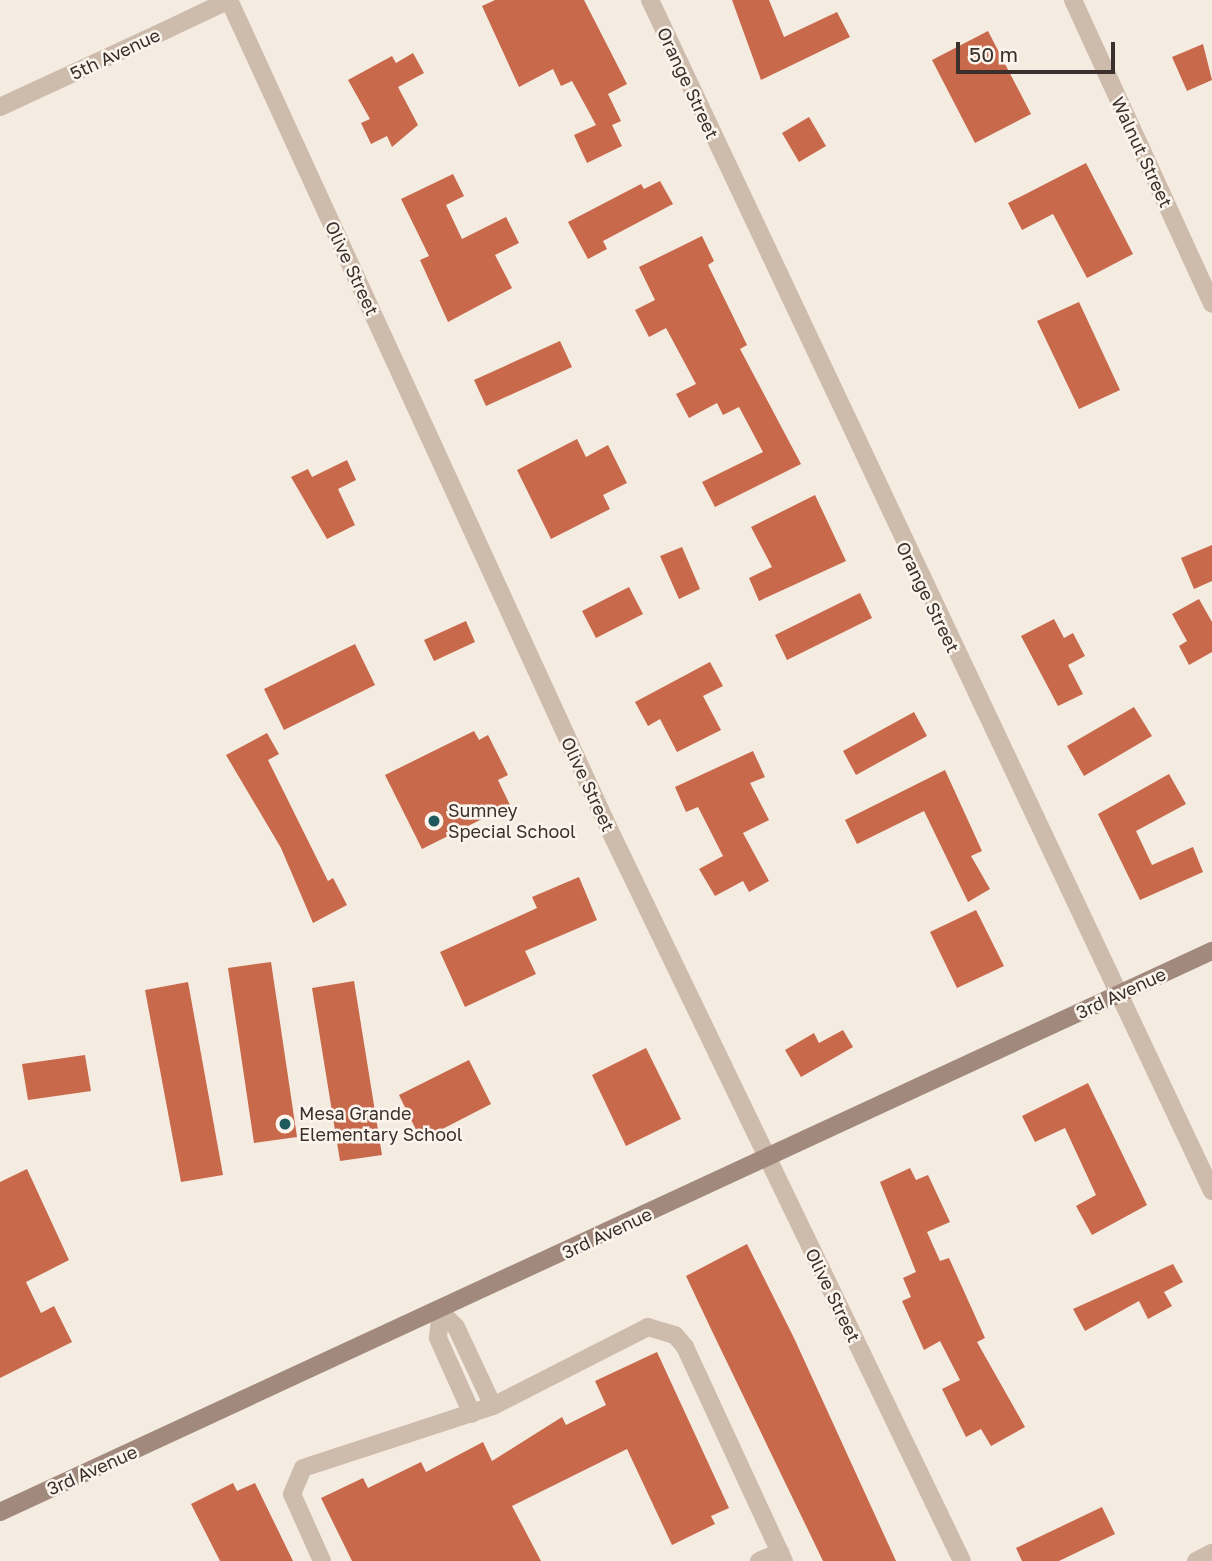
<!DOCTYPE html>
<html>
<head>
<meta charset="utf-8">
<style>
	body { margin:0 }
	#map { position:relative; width:1212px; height:1561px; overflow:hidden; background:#f4ebe1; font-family:"Golos Text",sans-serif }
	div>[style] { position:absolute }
	.building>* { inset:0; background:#c8694b }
	.street>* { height:18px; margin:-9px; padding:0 9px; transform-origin:9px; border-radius:9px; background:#cdbbac }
	.secondary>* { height:18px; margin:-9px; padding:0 9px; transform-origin:9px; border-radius:9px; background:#a18a7d }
	.dots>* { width:19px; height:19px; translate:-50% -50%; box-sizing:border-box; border:4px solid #fbf5ee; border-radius:50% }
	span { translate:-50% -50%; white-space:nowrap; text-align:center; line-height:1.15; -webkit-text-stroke:5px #fbf5ee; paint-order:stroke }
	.street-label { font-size:18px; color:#3b302b }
	.poi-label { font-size:18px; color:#3b302b }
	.left { translate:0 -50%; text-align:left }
	.scale { position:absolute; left:956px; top:42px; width:159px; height:32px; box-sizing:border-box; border:4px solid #3b302b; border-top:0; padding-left:9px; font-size:21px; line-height:24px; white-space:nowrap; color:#3b302b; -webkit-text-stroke:5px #fbf5ee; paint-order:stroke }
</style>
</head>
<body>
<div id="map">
	<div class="building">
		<i style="clip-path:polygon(495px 0,584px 0,627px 84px,608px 94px,621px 121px,612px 125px,622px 146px,587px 163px,574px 135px,596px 125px,572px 81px,561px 86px,553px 69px,519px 87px,482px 6px)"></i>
		<i style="clip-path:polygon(732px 0,769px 0,784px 37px,837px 12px,850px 37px,761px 80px)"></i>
		<i style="clip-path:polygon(988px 31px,1031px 114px,975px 143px,932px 60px)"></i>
		<i style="clip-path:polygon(1203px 44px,1212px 80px,1187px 91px,1172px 57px)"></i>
		<i style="clip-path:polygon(413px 53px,424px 73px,398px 87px,418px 125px,392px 147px,387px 136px,371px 144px,361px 123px,370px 119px,348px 80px,392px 56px,396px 63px)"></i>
		<i style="clip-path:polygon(809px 117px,826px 146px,799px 162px,782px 133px)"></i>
		<i style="clip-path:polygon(1086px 163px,1133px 254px,1087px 278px,1053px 214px,1022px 230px,1008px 203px)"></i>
		<i style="clip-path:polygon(453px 174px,464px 196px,446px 205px,462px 239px,506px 217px,519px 243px,495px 255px,512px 288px,448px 322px,420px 260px,429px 256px,401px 199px)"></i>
		<i style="clip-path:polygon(660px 181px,673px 204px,603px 241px,607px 249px,588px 259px,568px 222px,641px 184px,644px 189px)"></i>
		<i style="clip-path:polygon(702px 236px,714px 261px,708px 265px,747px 345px,740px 349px,801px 464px,715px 507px,702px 482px,763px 452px,739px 407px,723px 415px,717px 403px,689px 418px,676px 394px,696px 384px,666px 328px,649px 337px,635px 310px,655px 300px,639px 267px)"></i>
		<i style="clip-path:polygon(1079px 302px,1120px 390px,1079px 409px,1037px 321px)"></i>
		<i style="clip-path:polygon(560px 341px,572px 367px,486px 406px,474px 380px)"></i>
		<i style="clip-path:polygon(577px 439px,586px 457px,608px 445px,627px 483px,603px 495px,610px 509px,551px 539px,517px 470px)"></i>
		<i style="clip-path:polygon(347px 460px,356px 480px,338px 489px,355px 525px,327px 539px,291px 477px,308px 469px,312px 477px)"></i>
		<i style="clip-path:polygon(815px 495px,846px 561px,759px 601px,749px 578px,772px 567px,751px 527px)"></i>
		<i style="clip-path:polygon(1212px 545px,1212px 581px,1194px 589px,1181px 558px)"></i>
		<i style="clip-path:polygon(682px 547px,700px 589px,679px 599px,660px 556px)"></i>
		<i style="clip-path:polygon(629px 587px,643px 614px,596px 638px,582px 611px)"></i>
		<i style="clip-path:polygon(860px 593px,872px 618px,787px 660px,775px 635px)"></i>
		<i style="clip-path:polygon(1199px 599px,1212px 622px,1212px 652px,1189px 665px,1179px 646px,1187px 641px,1172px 614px)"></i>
		<i style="clip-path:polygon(1054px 619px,1064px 638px,1073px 633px,1085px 656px,1068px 665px,1083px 694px,1058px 706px,1021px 636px)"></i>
		<i style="clip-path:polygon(466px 621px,475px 642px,434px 661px,424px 640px)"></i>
		<i style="clip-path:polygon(355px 644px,375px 685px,284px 730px,264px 689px)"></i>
		<i style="clip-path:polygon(710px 662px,723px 686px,703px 696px,721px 730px,677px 752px,660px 719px,648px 726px,635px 702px)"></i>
		<i style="clip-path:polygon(1134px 707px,1152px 736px,1084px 776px,1067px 746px)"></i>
		<i style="clip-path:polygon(914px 712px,927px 736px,856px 775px,843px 751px)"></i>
		<i style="clip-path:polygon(474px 731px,479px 740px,488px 735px,508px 775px,498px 780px,510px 805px,422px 849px,385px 775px)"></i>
		<i style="clip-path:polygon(267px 733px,279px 754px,268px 760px,328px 881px,333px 878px,347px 905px,313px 923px,281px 848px,226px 755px)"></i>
		<i style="clip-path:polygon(753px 751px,765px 777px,750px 783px,769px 820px,743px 833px,769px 881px,749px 892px,743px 881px,715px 896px,699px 869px,723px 856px,698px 807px,686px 812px,675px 787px)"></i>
		<i style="clip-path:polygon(945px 770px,982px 851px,971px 856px,990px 889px,968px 902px,924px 811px,857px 844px,845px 820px)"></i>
		<i style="clip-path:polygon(1169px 774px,1186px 804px,1136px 831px,1152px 865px,1193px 847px,1203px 872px,1140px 900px,1098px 814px)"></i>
		<i style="clip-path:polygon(579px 877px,597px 920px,525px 951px,536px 974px,465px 1007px,440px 952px,537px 908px,532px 897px)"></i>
		<i style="clip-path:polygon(976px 910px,1004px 966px,957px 988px,930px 932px)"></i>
		<i style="clip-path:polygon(271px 962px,297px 1137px,254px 1143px,228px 968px)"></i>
		<i style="clip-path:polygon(354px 981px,382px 1155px,340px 1161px,312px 988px)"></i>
		<i style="clip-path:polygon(188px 982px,223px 1175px,181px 1182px,145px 990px)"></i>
		<i style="clip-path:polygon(843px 1030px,853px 1047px,801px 1077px,785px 1050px,814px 1033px,819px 1043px)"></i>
		<i style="clip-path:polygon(646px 1048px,681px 1119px,626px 1146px,592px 1075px)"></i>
		<i style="clip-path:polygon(85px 1055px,91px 1091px,28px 1100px,22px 1064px)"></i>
		<i style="clip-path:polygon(469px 1060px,491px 1104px,421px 1140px,399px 1095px)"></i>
		<i style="clip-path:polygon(1088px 1083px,1147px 1205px,1092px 1235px,1076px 1206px,1096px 1195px,1065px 1128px,1035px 1142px,1022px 1116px)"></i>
		<i style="clip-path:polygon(910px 1168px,916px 1180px,928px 1175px,950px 1222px,927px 1232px,940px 1261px,949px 1258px,985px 1338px,977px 1342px,1025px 1427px,991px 1446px,981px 1429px,966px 1437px,942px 1389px,960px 1380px,940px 1341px,924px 1350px,902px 1301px,911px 1297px,903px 1278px,916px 1272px,880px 1182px)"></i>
		<i style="clip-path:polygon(27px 1169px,69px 1260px,26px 1282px,41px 1313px,54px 1306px,72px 1342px,0 1378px,0 1182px)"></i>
		<i style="clip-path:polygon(747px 1244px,794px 1338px,896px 1561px,823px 1561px,711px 1329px,686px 1276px)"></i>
		<i style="clip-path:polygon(1173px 1264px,1183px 1282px,1164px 1292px,1172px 1306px,1148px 1319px,1139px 1301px,1085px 1331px,1073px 1309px)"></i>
		<i style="clip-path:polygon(657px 1352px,729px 1508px,711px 1516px,715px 1524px,672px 1545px,627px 1449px,512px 1506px,541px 1561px,352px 1561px,321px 1498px,363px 1478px,368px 1488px,421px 1462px,426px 1472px,483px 1442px,492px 1461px,562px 1417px,566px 1425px,606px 1405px,595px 1381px)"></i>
		<i style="clip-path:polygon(233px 1483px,237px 1491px,255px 1483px,293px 1561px,220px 1561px,191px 1504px)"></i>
		<i style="clip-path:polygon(1102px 1507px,1115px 1534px,1059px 1561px,1022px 1561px,1016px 1548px)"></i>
	</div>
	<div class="street">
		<i style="left:650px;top:0;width:1317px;rotate:64.74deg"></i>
		<i style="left:1073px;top:0;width:334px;rotate:65.4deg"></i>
		<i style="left:0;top:107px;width:181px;rotate:-24.9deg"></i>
		<i style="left:164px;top:31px;width:72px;rotate:-25.5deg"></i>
		<i style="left:229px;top:0;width:914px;rotate:65.37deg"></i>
		<i style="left:610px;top:831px;width:810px;rotate:64.26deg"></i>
		<i style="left:441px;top:1312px;width:26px;rotate:97deg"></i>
		<i style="left:438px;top:1338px;width:83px;rotate:65.9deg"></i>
		<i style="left:441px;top:1312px;width:21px;rotate:45deg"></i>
		<i style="left:456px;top:1327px;width:87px;rotate:64.9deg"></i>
		<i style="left:322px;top:1561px;width:73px;rotate:-114.1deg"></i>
		<i style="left:292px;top:1494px;width:28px;rotate:-67deg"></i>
		<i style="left:303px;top:1468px;width:200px;rotate:-18.1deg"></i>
		<i style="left:493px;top:1406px;width:174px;rotate:-27deg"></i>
		<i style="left:648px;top:1327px;width:28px;rotate:17deg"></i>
		<i style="left:675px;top:1335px;width:16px;rotate:50deg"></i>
		<i style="left:685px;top:1347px;width:236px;rotate:65.2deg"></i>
		<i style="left:759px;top:1561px;width:23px;rotate:-23deg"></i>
		<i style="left:1196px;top:1561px;width:18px;rotate:-27deg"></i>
	</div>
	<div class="secondary">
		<i style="left:0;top:1512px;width:1336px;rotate:-24.84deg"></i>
	</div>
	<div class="dots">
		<i style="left:434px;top:821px;background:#1f5a5e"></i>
		<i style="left:285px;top:1124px;background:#1f5a5e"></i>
	</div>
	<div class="street-label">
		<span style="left:115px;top:54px;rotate:-25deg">5th Avenue</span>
		<span style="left:688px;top:83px;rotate:65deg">Orange Street</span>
		<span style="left:1142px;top:152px;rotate:65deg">Walnut Street</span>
		<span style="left:352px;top:268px;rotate:65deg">Olive Street</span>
		<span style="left:928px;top:597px;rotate:64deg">Orange Street</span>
		<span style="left:588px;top:784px;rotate:65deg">Olive Street</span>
		<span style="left:1121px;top:993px;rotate:-25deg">3rd Avenue</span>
		<span style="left:607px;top:1233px;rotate:-25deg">3rd Avenue</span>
		<span style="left:833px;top:1295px;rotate:64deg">Olive Street</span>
		<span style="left:92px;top:1470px;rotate:-24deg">3rd Avenue</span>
	</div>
	<div class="poi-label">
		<span class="left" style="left:448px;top:821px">Sumney<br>Special School</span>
		<span class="left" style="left:299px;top:1124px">Mesa Grande<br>Elementary School</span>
	</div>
	<div class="scale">50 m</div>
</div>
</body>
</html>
